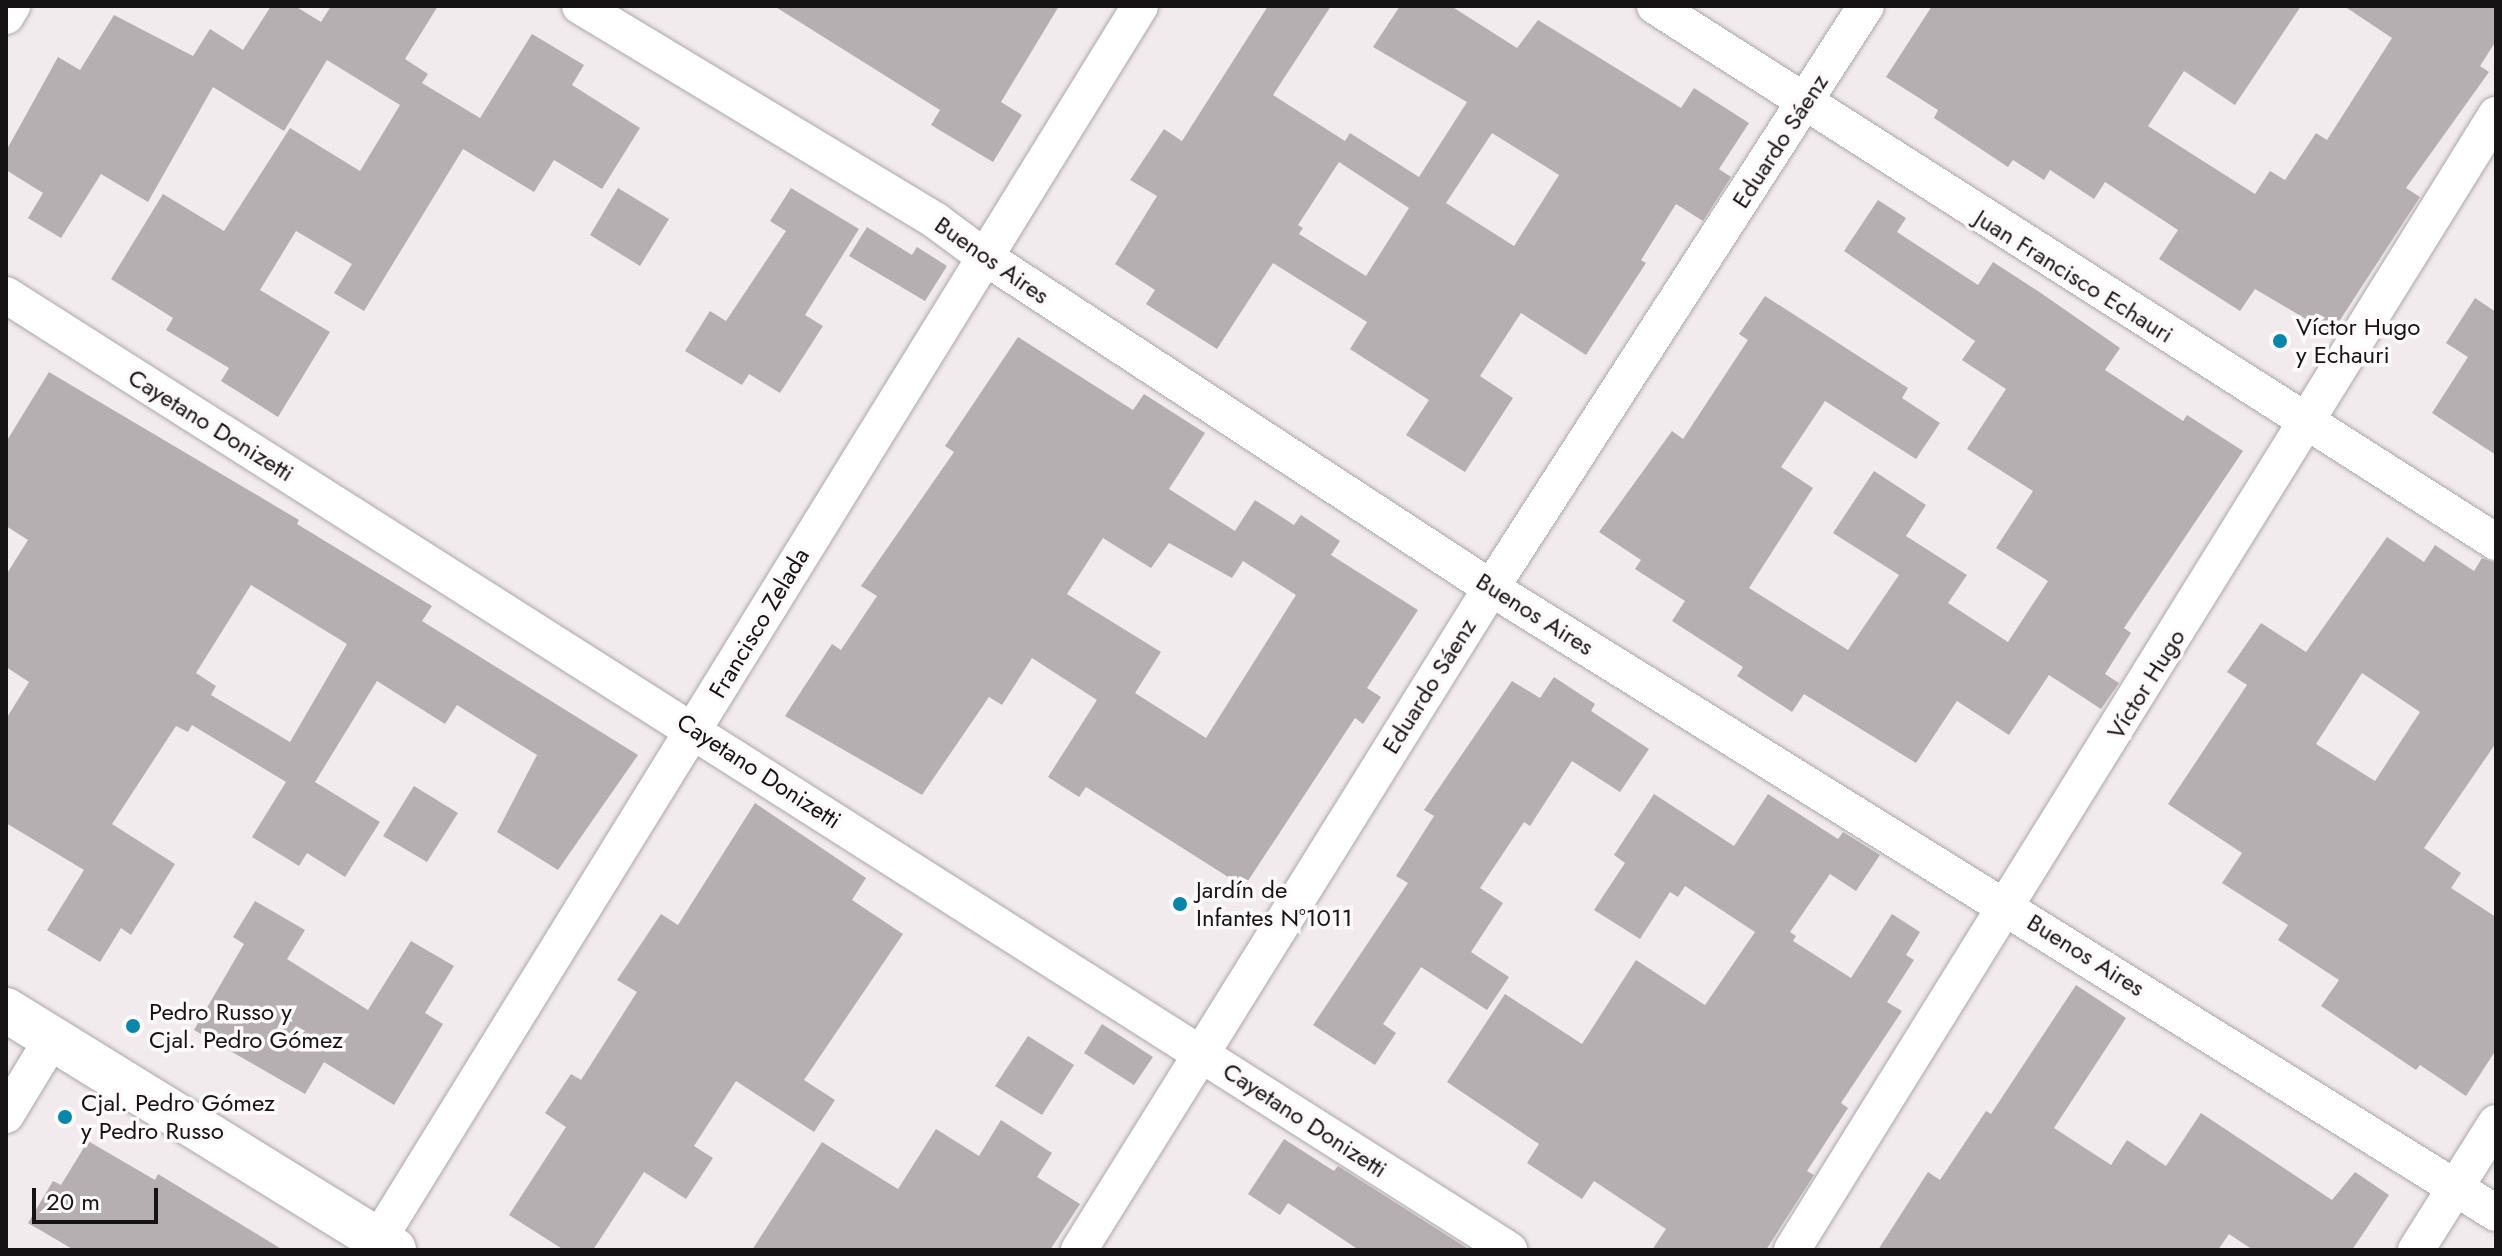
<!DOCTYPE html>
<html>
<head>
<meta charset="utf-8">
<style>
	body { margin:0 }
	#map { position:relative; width:2502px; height:1256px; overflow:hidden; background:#f2ebee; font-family:Jost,sans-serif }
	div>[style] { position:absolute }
	.building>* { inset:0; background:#b5afb2 }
	.roads { filter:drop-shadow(0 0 2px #ada6a9) drop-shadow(0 0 2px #ada6a9) }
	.minor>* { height:36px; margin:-18px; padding:0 18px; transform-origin:18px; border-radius:18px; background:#fff }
	.tertiary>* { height:44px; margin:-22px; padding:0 22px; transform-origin:22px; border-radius:22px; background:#fff }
	.dots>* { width:22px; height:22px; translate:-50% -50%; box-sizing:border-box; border:4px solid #fef9fb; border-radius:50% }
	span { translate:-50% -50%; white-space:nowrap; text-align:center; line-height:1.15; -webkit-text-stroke:7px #fef9fb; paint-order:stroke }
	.street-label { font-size:24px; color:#161314 }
	.poi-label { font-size:24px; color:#161314 }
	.left { translate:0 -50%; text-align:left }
	.frame { position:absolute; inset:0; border:8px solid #161314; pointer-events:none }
	.scale { position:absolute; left:32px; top:1188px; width:126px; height:36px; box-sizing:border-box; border:4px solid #161314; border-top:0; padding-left:10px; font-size:24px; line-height:28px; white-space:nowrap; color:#161314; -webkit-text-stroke:6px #fef9fb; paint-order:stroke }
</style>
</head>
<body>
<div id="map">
	<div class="building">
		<i style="clip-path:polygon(271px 6px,295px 6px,321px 22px,331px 6px,438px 6px,405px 59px,428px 74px,422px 83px,480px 118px,532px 34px,584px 65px,572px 85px,640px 128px,602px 189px,554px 160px,534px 192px,463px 149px,364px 311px,334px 293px,352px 264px,296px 231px,260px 290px,330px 332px,278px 417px,221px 381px,229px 368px,166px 330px,173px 318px,111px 279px,163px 194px,224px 231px,290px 128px,360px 171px,400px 105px,327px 60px,284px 131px,213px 87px,148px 202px,101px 174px,61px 238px,28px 218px,43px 193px,6px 170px,6px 151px,58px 57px,80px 70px,114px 15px,193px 56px,210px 29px,243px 50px)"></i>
		<i style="clip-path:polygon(774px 6px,1059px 6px,1001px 102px,1022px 115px,993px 162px,931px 125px,940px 110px)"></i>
		<i style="clip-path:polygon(evenodd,1268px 6px,1331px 6px,1273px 95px,1345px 141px,1350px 133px,1419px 177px,1467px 102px,1373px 47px,1400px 6px,1451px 6px,1517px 48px,1538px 20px,1681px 108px,1694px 88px,1749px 123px,1719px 169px,1731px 177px,1703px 221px,1676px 204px,1641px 260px,1646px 263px,1586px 355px,1521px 313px,1480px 376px,1513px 398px,1465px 472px,1406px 435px,1429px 400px,1350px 349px,1367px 322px,1273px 263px,1217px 349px,1146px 304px,1155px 290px,1115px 264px,1157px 196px,1130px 180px,1164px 129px,1182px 141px,1268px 6px,1492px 133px,1559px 175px,1514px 246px,1446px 203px,1492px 133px,1268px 6px,1339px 162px,1409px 208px,1366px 276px,1299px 234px,1303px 228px,1298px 225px,1339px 162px)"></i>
		<i style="clip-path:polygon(1932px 6px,2301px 6px,2235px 105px,2184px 71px,2148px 126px,2255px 194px,2270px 171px,2285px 180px,2316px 133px,2327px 140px,2392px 38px,2344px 6px,2496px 6px,2496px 41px,2480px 66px,2489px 72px,2406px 188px,2420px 197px,2331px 334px,2255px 289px,2240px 311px,2159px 259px,2178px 230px,2105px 182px,2094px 199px,2050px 170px,2044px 180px,2013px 160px,2008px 167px,1934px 118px,1938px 110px,1886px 77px)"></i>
		<i style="clip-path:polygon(618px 188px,669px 219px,640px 266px,590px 235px)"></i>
		<i style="clip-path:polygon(791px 188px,859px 229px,805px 315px,823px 326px,780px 393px,749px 374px,742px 385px,685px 351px,710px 311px,726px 321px,786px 231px,770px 221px)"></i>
		<i style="clip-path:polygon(1878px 200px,1906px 218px,1897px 232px,1978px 285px,1993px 262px,2038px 291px,2120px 348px,2105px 370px,2183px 421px,2187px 415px,2243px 451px,2124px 628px,2131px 633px,2105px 674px,2119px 683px,2101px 709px,2049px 675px,2009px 735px,1957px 701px,1916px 763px,1804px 694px,1792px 712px,1737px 676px,1743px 667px,1672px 621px,1685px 601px,1635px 569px,1641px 560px,1599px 532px,1672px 431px,1683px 439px,1748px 340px,1739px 334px,1765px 296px,1908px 388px,1902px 398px,1940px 423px,1916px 459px,1825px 401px,1781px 467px,1813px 488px,1749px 588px,1848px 650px,1899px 575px,1833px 533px,1874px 471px,1926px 505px,1906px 536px,1967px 575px,1948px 603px,2008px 642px,2048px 581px,1996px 548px,2033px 491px,1967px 449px,2006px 389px,1962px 360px,1975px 341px,1844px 251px)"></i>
		<i style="clip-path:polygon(867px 227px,912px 255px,917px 247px,947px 266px,925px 301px,849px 256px)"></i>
		<i style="clip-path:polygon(2475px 298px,2496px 312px,2496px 455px,2432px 413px,2468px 357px,2446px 343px)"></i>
		<i style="clip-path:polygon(evenodd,1018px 337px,1133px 410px,1144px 394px,1205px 433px,1169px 489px,1235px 531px,1255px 500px,1294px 525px,1301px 515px,1340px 541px,1331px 555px,1418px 610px,1367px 688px,1381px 697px,1363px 724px,1355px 718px,1244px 887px,1086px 787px,1079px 797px,1048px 777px,1097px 700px,1032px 658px,1002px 705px,989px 697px,922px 795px,785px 716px,832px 644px,841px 650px,877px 596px,861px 586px,954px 452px,945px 446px,1018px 337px,1103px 538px,1151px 568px,1169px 543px,1232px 578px,1243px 561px,1296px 595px,1206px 738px,1135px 693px,1161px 652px,1067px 594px,1103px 538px)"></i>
		<i style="clip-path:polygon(evenodd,49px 372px,299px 520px,297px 524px,432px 606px,422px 621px,638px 755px,558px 870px,497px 832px,537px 755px,457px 705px,445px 724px,377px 681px,315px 782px,380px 822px,345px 877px,307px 853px,299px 866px,252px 837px,286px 782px,192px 725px,188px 732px,176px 726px,112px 824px,175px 864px,131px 935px,121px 928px,100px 962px,47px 930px,84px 870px,6px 823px,6px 719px,29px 682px,6px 667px,6px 575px,28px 540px,6px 526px,6px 442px,49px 372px,251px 585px,347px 644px,290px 742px,211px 695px,216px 686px,196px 673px,251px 585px)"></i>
		<i style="clip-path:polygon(evenodd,2387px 537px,2424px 562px,2435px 545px,2474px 571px,2482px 558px,2496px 563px,2496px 743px,2424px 848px,2461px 873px,2451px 888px,2496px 917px,2496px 1050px,2466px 1096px,2420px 1065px,2416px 1070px,2321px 1006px,2339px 980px,2278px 940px,2288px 925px,2222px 883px,2242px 853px,2168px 804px,2247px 685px,2227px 672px,2261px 623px,2306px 652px,2387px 537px,2362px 673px,2420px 712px,2375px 781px,2316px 744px,2362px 673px)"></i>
		<i style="clip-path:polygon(1554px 677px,1595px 704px,1591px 711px,1649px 749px,1620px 792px,1572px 761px,1530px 826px,1524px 822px,1480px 888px,1503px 903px,1471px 952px,1509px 977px,1487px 1010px,1421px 967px,1383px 1024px,1396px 1033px,1375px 1065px,1313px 1025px,1408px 883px,1396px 876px,1434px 816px,1424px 810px,1512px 681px,1540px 698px)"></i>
		<i style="clip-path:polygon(414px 786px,458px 813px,427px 862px,383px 836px)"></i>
		<i style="clip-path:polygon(1654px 794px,1734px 846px,1768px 794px,1838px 839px,1843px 832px,1880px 855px,1856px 891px,1830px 874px,1790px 932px,1796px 936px,1793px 941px,1851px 978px,1892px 914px,1920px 932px,1906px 955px,1914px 960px,1887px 1002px,1902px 1011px,1841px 1103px,1848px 1108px,1807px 1171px,1814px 1175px,1766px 1250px,1652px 1250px,1666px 1229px,1594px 1181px,1582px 1199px,1527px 1163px,1539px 1144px,1447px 1082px,1505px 994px,1582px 1044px,1636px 960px,1705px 1005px,1755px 932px,1685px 886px,1678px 897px,1670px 892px,1640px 939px,1594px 910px,1625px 863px,1614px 855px)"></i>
		<i style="clip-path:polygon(755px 803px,866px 878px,852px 900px,903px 934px,804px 1080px,835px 1100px,814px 1132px,736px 1081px,694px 1146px,713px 1158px,686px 1199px,644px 1172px,593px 1250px,564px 1250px,509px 1215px,566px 1127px,545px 1113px,571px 1074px,581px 1080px,637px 992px,617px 980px,661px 914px,678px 925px)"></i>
		<i style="clip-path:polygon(255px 901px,305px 930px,287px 959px,368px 1010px,411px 941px,454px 966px,425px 1013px,443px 1024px,394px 1105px,324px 1062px,305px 1094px,194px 1030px,244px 944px,233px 937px)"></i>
		<i style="clip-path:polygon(2076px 985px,2126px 1018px,2054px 1128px,2111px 1165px,2127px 1140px,2166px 1166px,2201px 1113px,2332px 1200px,2355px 1172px,2389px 1195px,2352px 1250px,2253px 1250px,2229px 1234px,2218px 1250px,1878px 1250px,1928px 1172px,1940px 1180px,1986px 1111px,1991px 1114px)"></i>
		<i style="clip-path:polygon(1102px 1024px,1153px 1057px,1134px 1085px,1084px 1053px)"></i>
		<i style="clip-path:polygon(1028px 1036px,1074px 1065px,1042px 1115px,995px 1086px)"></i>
		<i style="clip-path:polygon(1001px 1120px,1052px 1153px,1037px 1177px,1080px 1204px,1050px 1250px,752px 1250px,822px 1142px,898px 1189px,936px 1129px,979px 1156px)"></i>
		<i style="clip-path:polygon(1284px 1139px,1334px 1171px,1338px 1166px,1470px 1250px,1359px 1250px,1288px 1203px,1280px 1215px,1248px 1194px)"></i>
		<i style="clip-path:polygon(88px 1141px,155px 1180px,158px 1174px,283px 1250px,74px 1250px,28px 1223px,53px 1181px,61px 1185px)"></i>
	</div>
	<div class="roads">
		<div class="minor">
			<i style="left:580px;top:6px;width:416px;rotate:31.1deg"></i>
			<i style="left:936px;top:221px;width:57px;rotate:36.5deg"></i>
			<i style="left:982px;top:255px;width:608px;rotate:33.19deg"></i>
			<i style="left:1491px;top:588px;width:1183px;rotate:31.88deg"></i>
			<i style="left:1655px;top:6px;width:997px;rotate:32.51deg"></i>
			<i style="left:6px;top:16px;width:12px;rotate:-59deg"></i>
			<i style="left:6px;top:295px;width:1781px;rotate:32.43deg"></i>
			<i style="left:6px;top:1115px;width:89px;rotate:-58.8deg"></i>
			<i style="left:378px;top:1240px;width:1450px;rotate:-58.3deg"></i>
			<i style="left:1079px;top:1250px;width:780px;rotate:-58.1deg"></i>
			<i style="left:1491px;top:588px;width:692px;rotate:-57.21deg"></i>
			<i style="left:1792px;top:1250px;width:1336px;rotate:-58.19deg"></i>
			<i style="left:2416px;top:1250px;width:150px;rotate:-57.8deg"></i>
		</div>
		<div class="tertiary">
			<i style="left:6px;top:1010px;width:456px;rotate:31.7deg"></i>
		</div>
	</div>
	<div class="dots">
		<i style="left:2280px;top:341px;background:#0787a9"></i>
		<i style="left:1180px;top:904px;background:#0787a9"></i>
		<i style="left:133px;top:1026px;background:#0787a9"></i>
		<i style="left:65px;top:1117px;background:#0787a9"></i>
	</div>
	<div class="street-label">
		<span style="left:1780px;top:141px;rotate:-57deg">Eduardo Sáenz</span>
		<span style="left:992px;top:260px;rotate:35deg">Buenos Aires</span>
		<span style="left:2074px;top:276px;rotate:32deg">Juan Francisco Echauri</span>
		<span style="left:211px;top:425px;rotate:32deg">Cayetano Donizetti</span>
		<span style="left:1535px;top:614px;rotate:32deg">Buenos Aires</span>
		<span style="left:759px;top:623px;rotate:-59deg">Francisco Zelada</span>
		<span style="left:2146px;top:684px;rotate:-58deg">Víctor Hugo</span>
		<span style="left:1429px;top:686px;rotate:-58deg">Eduardo Sáenz</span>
		<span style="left:759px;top:771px;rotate:33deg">Cayetano Donizetti</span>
		<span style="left:2086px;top:955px;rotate:32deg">Buenos Aires</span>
		<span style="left:1305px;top:1120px;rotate:33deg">Cayetano Donizetti</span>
	</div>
	<div class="poi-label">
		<span class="left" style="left:2296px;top:341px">Víctor Hugo<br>y Echauri</span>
		<span class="left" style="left:1196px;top:904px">Jardín de<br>Infantes Nº1011</span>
		<span class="left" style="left:149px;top:1026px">Pedro Russo y<br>Cjal. Pedro Gómez</span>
		<span class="left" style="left:81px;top:1117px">Cjal. Pedro Gómez<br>y Pedro Russo</span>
	</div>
	<div class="frame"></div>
	<div class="scale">20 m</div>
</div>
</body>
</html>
